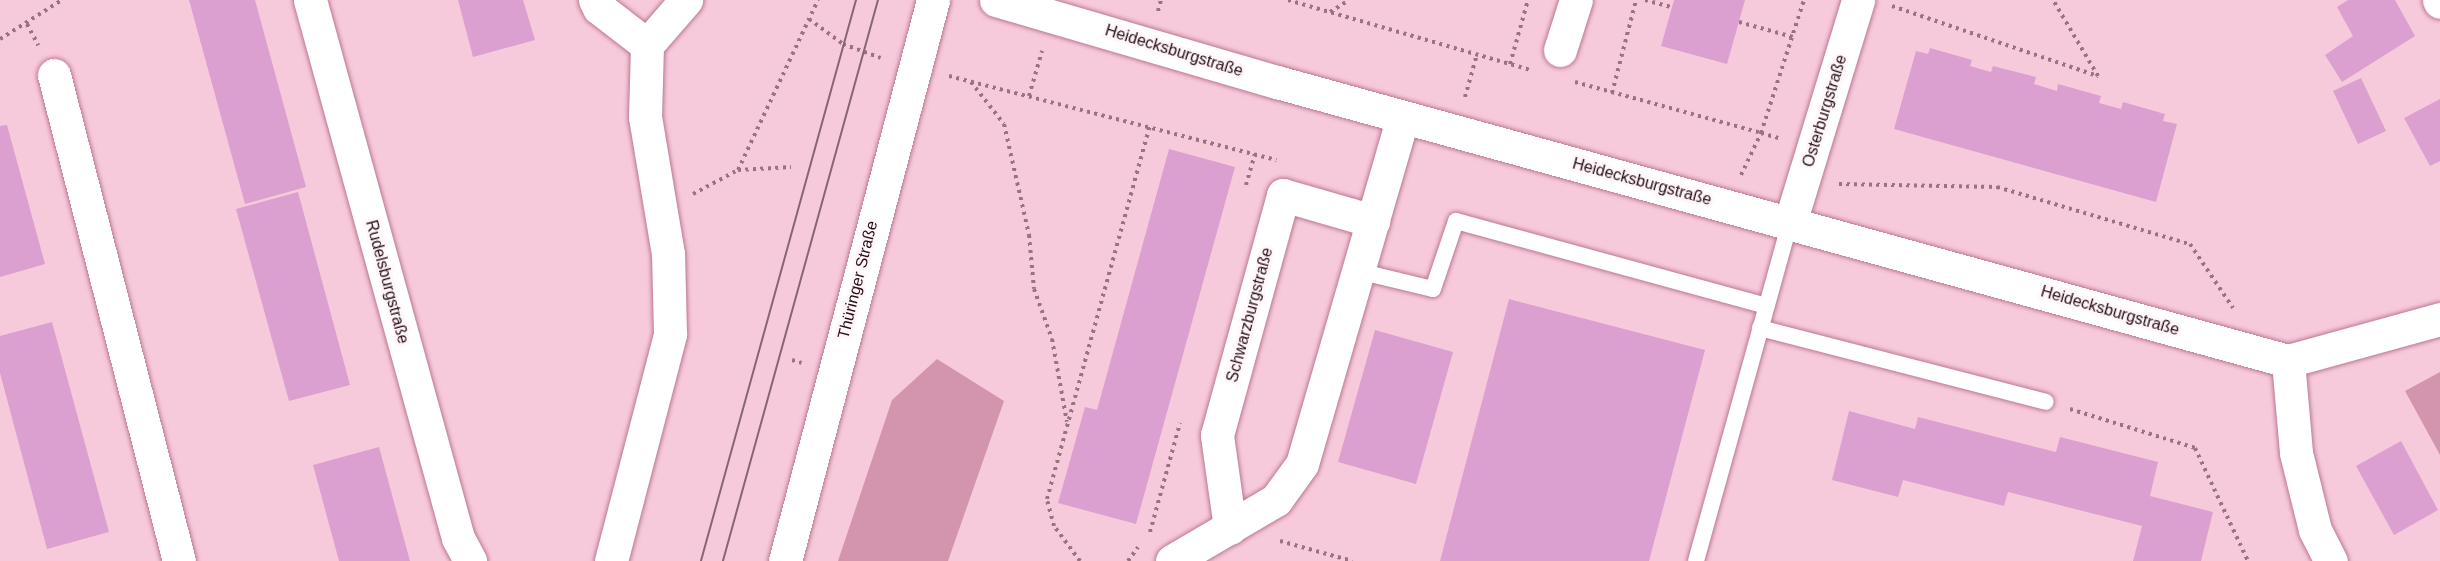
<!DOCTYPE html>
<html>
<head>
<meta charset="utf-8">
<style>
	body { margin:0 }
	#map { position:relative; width:2440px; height:561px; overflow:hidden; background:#f7cadb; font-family:Helvetica,sans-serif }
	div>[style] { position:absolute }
	.green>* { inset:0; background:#d395ae }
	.building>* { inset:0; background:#dba0d0 }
	.path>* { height:4px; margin-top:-2px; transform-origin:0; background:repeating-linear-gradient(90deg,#987382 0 3px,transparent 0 7.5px) }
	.roads { filter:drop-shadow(0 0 2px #bc7794) drop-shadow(0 0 2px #bc7794) }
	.service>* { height:16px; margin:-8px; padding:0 8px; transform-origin:8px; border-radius:8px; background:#fff }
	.minor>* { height:33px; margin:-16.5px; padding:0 16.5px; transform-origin:16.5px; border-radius:16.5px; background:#fff }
	.tertiary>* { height:33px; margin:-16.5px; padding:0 16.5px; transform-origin:16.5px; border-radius:16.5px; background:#fff }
	.secondary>* { height:33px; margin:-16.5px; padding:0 16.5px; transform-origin:16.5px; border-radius:16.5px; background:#fff }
	.tram>* { height:1.5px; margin:-0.75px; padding:0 0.75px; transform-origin:0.75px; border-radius:0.75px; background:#886573 }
	span { translate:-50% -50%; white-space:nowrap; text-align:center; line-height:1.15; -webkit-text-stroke:6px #fff7fa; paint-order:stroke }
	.street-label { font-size:16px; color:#260c18 }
</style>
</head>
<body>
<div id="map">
	<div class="green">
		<i style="clip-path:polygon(937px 359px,1004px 401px,948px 561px,838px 561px,892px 400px)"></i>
		<i style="clip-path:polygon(2440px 372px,2440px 455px,2405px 391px)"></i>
	</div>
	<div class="building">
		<i style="clip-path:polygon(189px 0,255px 0,306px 187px,245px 204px)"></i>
		<i style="clip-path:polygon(458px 0,523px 0,535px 40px,473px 57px)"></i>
		<i style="clip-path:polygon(1674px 0,1745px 0,1727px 64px,1661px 46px)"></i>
		<i style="clip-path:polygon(2348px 0,2395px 0,2415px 36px,2342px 82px,2325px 55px,2353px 36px,2337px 7px)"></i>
		<i style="clip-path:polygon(1930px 48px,1972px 60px,1970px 66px,1991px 72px,1993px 66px,2036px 77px,2034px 84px,2057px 91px,2058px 84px,2101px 96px,2099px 103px,2121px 109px,2123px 102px,2165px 114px,2163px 121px,2177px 124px,2156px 202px,1894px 129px,1916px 51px,1928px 54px)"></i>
		<i style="clip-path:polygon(2361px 78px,2386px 131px,2358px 144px,2333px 91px)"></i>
		<i style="clip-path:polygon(2440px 99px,2440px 161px,2430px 166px,2404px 118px)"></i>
		<i style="clip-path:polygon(7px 125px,45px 264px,0 277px,0 126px)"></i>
		<i style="clip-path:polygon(1169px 149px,1235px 167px,1136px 524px,1058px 503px,1085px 407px,1097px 410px)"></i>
		<i style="clip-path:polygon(298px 192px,350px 385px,289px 401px,236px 209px)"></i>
		<i style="clip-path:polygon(1509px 299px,1705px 350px,1649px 561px,1440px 561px)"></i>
		<i style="clip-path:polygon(52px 322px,109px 532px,47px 549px,0 373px,0 336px)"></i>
		<i style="clip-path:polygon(1375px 330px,1453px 352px,1416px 484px,1338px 462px)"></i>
		<i style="clip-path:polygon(1849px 411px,1915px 429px,1918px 417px,2056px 452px,2060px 437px,2158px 462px,2150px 496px,2213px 512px,2201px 561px,2133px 561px,2142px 526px,2008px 492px,2004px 506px,1903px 480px,1898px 497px,1832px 480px)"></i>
		<i style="clip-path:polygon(2401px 441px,2438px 510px,2394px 535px,2356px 466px)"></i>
		<i style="clip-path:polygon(379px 447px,410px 561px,339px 561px,313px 465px)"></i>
	</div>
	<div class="path">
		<i style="left:1288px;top:0;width:252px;rotate:16.1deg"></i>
		<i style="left:1645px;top:0;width:28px;rotate:15deg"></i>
		<i style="left:1892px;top:6px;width:218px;rotate:18.8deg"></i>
		<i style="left:2098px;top:76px;width:88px;rotate:-120.6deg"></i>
		<i style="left:1158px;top:11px;width:11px;rotate:-75deg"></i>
		<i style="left:1330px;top:12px;width:22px;rotate:-32deg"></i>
		<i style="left:809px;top:19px;width:42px;rotate:36.3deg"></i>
		<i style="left:843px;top:44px;width:40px;rotate:20.2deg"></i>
		<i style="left:1739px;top:22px;width:56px;rotate:15.5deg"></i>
		<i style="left:27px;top:24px;width:24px;rotate:62deg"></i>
		<i style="left:0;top:39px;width:73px;rotate:-32.2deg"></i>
		<i style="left:1510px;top:64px;width:66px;rotate:-74.3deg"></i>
		<i style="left:949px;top:76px;width:338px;rotate:14.4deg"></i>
		<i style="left:971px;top:82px;width:53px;rotate:51.8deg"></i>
		<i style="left:1004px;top:124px;width:114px;rotate:77.3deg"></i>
		<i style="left:1029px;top:235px;width:54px;rotate:84.7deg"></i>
		<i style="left:1034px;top:289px;width:53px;rotate:70.2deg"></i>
		<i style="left:1052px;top:339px;width:84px;rotate:79.8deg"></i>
		<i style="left:1575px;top:82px;width:193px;rotate:15.3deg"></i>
		<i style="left:1761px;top:133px;width:140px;rotate:-72.1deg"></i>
		<i style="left:1612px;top:93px;width:96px;rotate:-75.5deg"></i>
		<i style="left:1029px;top:96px;width:47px;rotate:-73.9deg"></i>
		<i style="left:1465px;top:97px;width:45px;rotate:-74.4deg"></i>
		<i style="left:738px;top:170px;width:53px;rotate:-3.2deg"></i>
		<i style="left:1741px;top:175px;width:47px;rotate:-64.5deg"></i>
		<i style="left:1761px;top:133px;width:18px;rotate:16deg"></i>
		<i style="left:1839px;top:184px;width:158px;rotate:1.1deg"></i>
		<i style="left:1997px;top:187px;width:201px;rotate:16.5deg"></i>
		<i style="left:2190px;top:244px;width:77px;rotate:56.1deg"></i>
		<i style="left:1246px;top:185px;width:32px;rotate:-74deg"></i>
		<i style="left:693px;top:194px;width:51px;rotate:-28.1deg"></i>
		<i style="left:738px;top:170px;width:188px;rotate:-64.8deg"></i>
		<i style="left:792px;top:360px;width:10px;rotate:17deg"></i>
		<i style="left:2070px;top:409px;width:131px;rotate:17.3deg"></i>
		<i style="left:2195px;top:448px;width:125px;rotate:64.9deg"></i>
		<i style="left:1150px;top:532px;width:113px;rotate:-74.6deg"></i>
		<i style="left:1280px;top:541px;width:75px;rotate:15.5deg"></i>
		<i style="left:1080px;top:561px;width:44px;rotate:-126.6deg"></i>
		<i style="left:1054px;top:526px;width:28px;rotate:-105deg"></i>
		<i style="left:1047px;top:499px;width:387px;rotate:-74.6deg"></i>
		<i style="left:1128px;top:561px;width:17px;rotate:-54deg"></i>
	</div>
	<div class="roads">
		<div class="service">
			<i style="left:1358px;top:271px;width:77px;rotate:13.5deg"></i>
			<i style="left:1433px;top:289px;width:72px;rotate:-71.3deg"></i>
			<i style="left:1456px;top:221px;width:322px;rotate:15.3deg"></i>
			<i style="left:1760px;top:328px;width:295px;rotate:14.5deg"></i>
			<i style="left:1696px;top:561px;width:351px;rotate:-74.5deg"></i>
		</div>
		<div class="minor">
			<i style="left:310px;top:0;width:558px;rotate:74.62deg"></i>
			<i style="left:458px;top:538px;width:26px;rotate:62deg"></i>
			<i style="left:595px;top:0;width:9px;rotate:63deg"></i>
			<i style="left:599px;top:8px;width:61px;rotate:37.6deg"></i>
			<i style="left:2439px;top:0;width:2px;rotate:63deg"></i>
			<i style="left:1560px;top:50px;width:52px;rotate:-72.3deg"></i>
			<i style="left:54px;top:75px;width:502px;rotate:75.58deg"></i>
			<i style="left:1790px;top:223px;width:233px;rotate:-73deg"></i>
			<i style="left:2288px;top:361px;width:92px;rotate:85deg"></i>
			<i style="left:2296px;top:453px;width:79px;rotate:76.1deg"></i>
			<i style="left:2315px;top:530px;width:35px;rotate:63deg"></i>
			<i style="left:1230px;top:528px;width:94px;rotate:-98deg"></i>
			<i style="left:1217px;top:435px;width:249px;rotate:-74.6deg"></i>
			<i style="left:1283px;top:195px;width:94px;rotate:16.1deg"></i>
			<i style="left:611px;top:561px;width:235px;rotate:-75.4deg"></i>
			<i style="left:670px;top:334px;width:80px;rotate:-91.4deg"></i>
			<i style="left:668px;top:254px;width:139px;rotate:-99.5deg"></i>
			<i style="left:645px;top:117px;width:72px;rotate:-88.4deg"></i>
			<i style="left:647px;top:45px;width:60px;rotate:-49.1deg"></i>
			<i style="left:1172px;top:561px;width:121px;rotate:-30.4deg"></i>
			<i style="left:1276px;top:500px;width:44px;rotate:-54.2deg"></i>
			<i style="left:1302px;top:464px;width:361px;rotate:-73.8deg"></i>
		</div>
		<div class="tertiary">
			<i style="left:996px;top:0;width:293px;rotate:16.3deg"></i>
			<i style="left:1277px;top:82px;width:1049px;rotate:15.43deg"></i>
			<i style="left:2288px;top:361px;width:158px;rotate:-15.4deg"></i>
		</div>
		<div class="secondary">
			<i style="left:785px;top:561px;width:580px;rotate:-75.22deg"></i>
		</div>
	</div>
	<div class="tram">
		<i style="left:701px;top:561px;width:582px;rotate:-74.55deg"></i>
		<i style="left:723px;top:561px;width:582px;rotate:-74.55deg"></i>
	</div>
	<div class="street-label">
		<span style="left:1174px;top:51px;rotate:17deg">Heidecksburgstraße</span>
		<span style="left:1825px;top:111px;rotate:-73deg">Osterburgstraße</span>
		<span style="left:1642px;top:182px;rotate:15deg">Heidecksburgstraße</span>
		<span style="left:858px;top:280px;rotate:-76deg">Thüringer Straße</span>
		<span style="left:387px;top:282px;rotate:75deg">Rudelsburgstraße</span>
		<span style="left:2110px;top:311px;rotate:16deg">Heidecksburgstraße</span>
		<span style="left:1250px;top:315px;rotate:-75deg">Schwarzburgstraße</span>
	</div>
</div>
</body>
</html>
